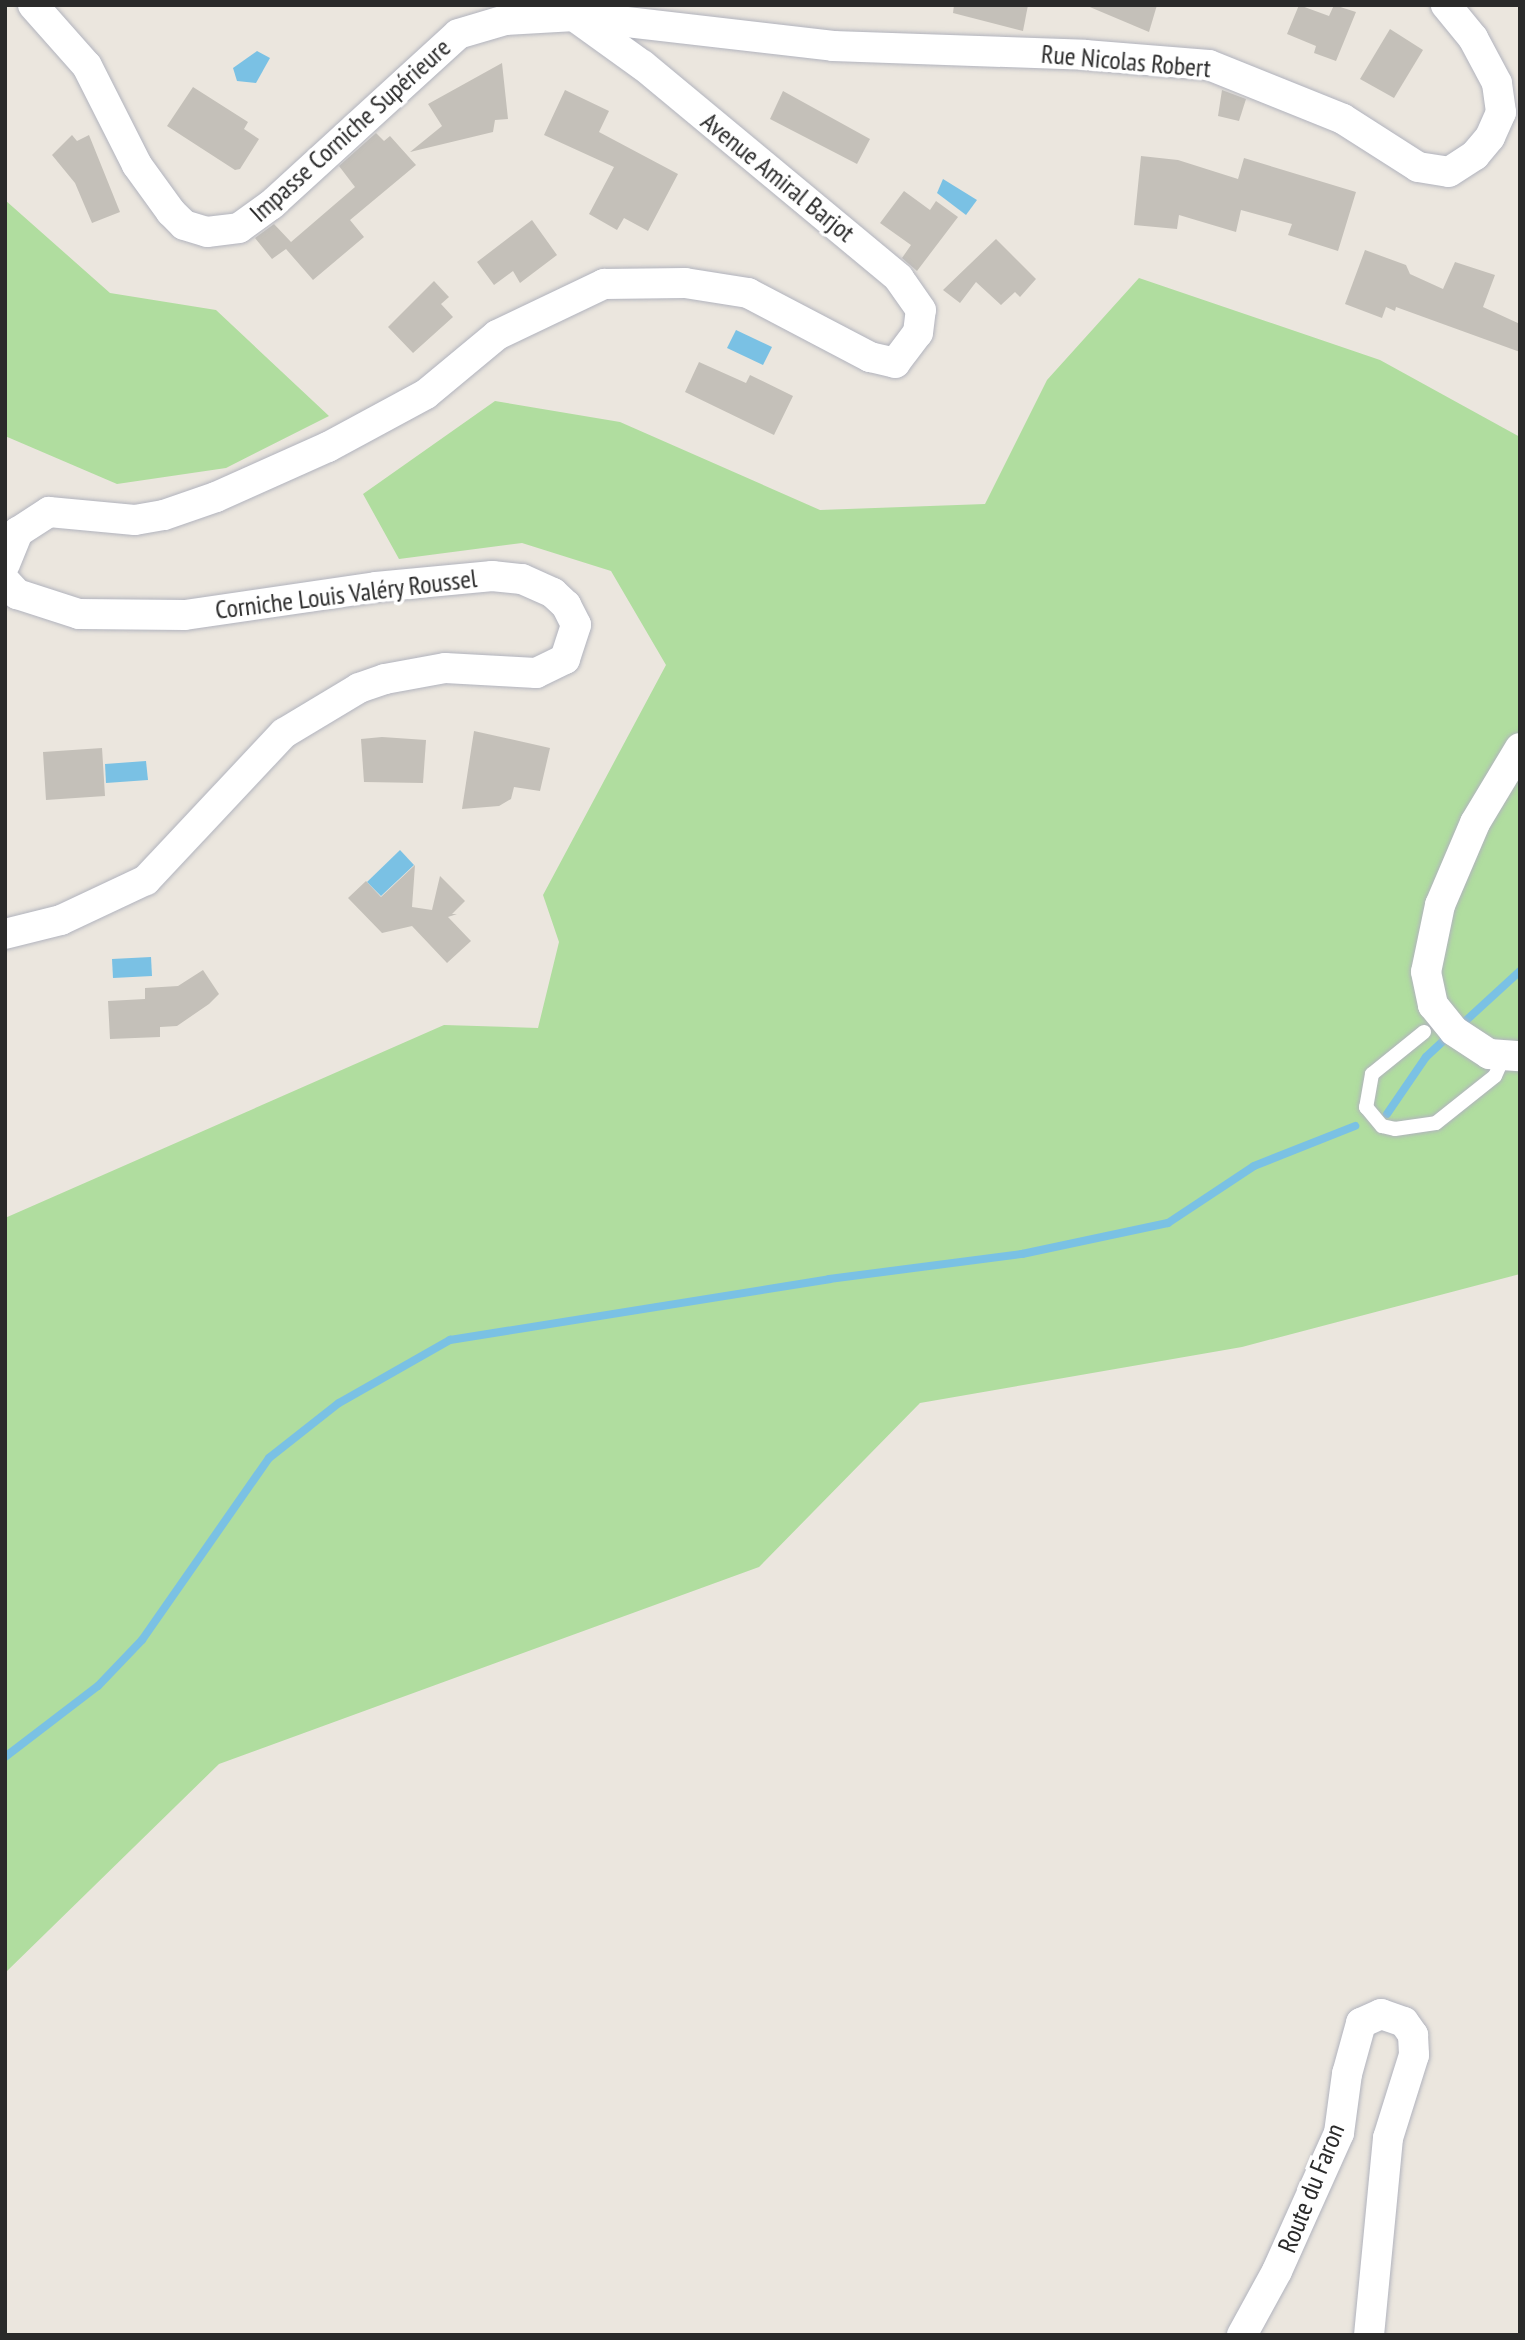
<!DOCTYPE html>
<html>
<head>
<meta charset="utf-8">
<style>
	body { margin:0 }
	#map { position:relative; width:1525px; height:2340px; overflow:hidden; background:#ebe6de; font-family:"PT Sans Narrow",sans-serif }
	div>[style] { position:absolute }
	.green>* { inset:0; background:#b0dd9f }
	.water>* { inset:0; background:#7ac1e4 }
	.stream>* { height:8px; margin:-4px; padding:0 4px; transform-origin:4px; border-radius:4px; background:#7ac1e4 }
	.building>* { inset:0; background:#c4c0b9 }
	.roads { filter:drop-shadow(0 0 2px #b1b3bd) drop-shadow(0 0 2px #b1b3bd) }
	.lane>* { height:14px; margin:-7px; padding:0 7px; transform-origin:7px; border-radius:7px; background:#fff }
	.street>* { height:30px; margin:-15px; padding:0 15px; transform-origin:15px; border-radius:15px; background:#fff }
	span { translate:-50% -50%; white-space:nowrap; text-align:center; line-height:1.15; -webkit-text-stroke:7px #fff; paint-order:stroke }
	.street-label { font-size:26px; color:#2a2a2a }
	.frame { position:absolute; inset:0; border:7px solid #2a2a2a; pointer-events:none }
</style>
</head>
<body>
<div id="map">
	<div class="green">
		<i style="clip-path:polygon(5px 200px,110px 293px,216px 310px,329px 416px,226px 468px,117px 484px,5px 436px)"></i>
		<i style="clip-path:polygon(1139px 278px,1380px 360px,1520px 437px,1520px 1274px,1242px 1347px,920px 1403px,759px 1567px,219px 1764px,5px 1973px,5px 1218px,444px 1025px,538px 1028px,559px 942px,543px 895px,666px 665px,611px 571px,522px 543px,399px 559px,363px 494px,495px 401px,620px 422px,820px 510px,985px 504px,1047px 380px)"></i>
	</div>
	<div class="water">
		<i style="clip-path:polygon(257px 51px,270px 58px,256px 83px,237px 81px,233px 68px)"></i>
		<i style="clip-path:polygon(943px 179px,977px 200px,966px 215px,937px 193px)"></i>
		<i style="clip-path:polygon(736px 330px,772px 347px,763px 365px,727px 348px)"></i>
		<i style="clip-path:polygon(146px 761px,148px 780px,106px 783px,105px 764px)"></i>
		<i style="clip-path:polygon(400px 850px,414px 865px,381px 896px,367px 882px)"></i>
		<i style="clip-path:polygon(151px 957px,152px 976px,113px 978px,112px 959px)"></i>
	</div>
	<div class="stream">
		<i style="left:1460px;top:1026px;width:81px;rotate:-42.5deg"></i>
		<i style="left:1387px;top:1114px;width:69px;rotate:-55.6deg"></i>
		<i style="left:1426px;top:1057px;width:33px;rotate:-43deg"></i>
		<i style="left:5px;top:1757px;width:117px;rotate:-37.4deg"></i>
		<i style="left:98px;top:1686px;width:64px;rotate:-46.3deg"></i>
		<i style="left:142px;top:1640px;width:222px;rotate:-55.1deg"></i>
		<i style="left:269px;top:1458px;width:89px;rotate:-38.2deg"></i>
		<i style="left:339px;top:1403px;width:128px;rotate:-29.6deg"></i>
		<i style="left:450px;top:1340px;width:384px;rotate:-9.1deg"></i>
		<i style="left:829px;top:1279px;width:195px;rotate:-7.4deg"></i>
		<i style="left:1022px;top:1254px;width:149px;rotate:-12deg"></i>
		<i style="left:1168px;top:1223px;width:103px;rotate:-33.5deg"></i>
		<i style="left:1254px;top:1166px;width:109px;rotate:-21.6deg"></i>
	</div>
	<div class="building">
		<i style="clip-path:polygon(954px 5px,1028px 5px,1023px 31px,953px 13px)"></i>
		<i style="clip-path:polygon(1085px 5px,1157px 5px,1149px 32px)"></i>
		<i style="clip-path:polygon(1299px 5px,1329px 16px,1334px 5px,1356px 12px,1336px 61px,1314px 53px,1316px 46px,1287px 34px)"></i>
		<i style="clip-path:polygon(1390px 29px,1423px 50px,1394px 98px,1360px 79px)"></i>
		<i style="clip-path:polygon(502px 63px,508px 119px,495px 120px,493px 132px,410px 152px,442px 126px,428px 104px)"></i>
		<i style="clip-path:polygon(193px 87px,248px 122px,244px 129px,259px 139px,240px 169px,235px 170px,167px 126px)"></i>
		<i style="clip-path:polygon(565px 90px,609px 111px,599px 132px,678px 174px,648px 231px,624px 218px,617px 230px,589px 214px,614px 167px,544px 135px)"></i>
		<i style="clip-path:polygon(1222px 90px,1246px 99px,1239px 121px,1218px 116px)"></i>
		<i style="clip-path:polygon(783px 91px,870px 139px,857px 164px,770px 119px)"></i>
		<i style="clip-path:polygon(376px 133px,384px 141px,390px 136px,416px 165px,350px 220px,364px 237px,313px 280px,286px 249px,272px 259px,255px 238px,274px 224px,291px 242px,355px 187px,339px 166px)"></i>
		<i style="clip-path:polygon(72px 135px,77px 141px,89px 135px,120px 212px,92px 223px,75px 183px,52px 155px)"></i>
		<i style="clip-path:polygon(1141px 156px,1178px 160px,1238px 179px,1244px 158px,1356px 192px,1338px 251px,1288px 235px,1292px 224px,1241px 210px,1236px 232px,1179px 215px,1177px 229px,1134px 225px)"></i>
		<i style="clip-path:polygon(904px 191px,930px 210px,936px 201px,958px 217px,917px 271px,902px 258px,911px 245px,880px 223px)"></i>
		<i style="clip-path:polygon(532px 220px,557px 255px,520px 283px,513px 271px,494px 285px,477px 262px)"></i>
		<i style="clip-path:polygon(996px 239px,1036px 279px,1020px 297px,1015px 292px,1001px 305px,976px 282px,960px 303px,943px 290px)"></i>
		<i style="clip-path:polygon(1365px 250px,1406px 265px,1410px 274px,1443px 289px,1455px 262px,1495px 275px,1483px 307px,1520px 324px,1520px 352px,1396px 307px,1395px 311px,1386px 307px,1382px 318px,1345px 304px)"></i>
		<i style="clip-path:polygon(434px 281px,449px 297px,441px 304px,453px 317px,413px 353px,388px 327px)"></i>
		<i style="clip-path:polygon(699px 362px,746px 383px,750px 375px,793px 396px,774px 435px,685px 392px)"></i>
		<i style="clip-path:polygon(474px 731px,550px 748px,540px 791px,514px 787px,511px 799px,499px 806px,462px 809px)"></i>
		<i style="clip-path:polygon(382px 737px,426px 740px,423px 783px,364px 782px,361px 739px)"></i>
		<i style="clip-path:polygon(102px 748px,105px 796px,46px 800px,43px 752px)"></i>
		<i style="clip-path:polygon(415px 865px,412px 907px,432px 910px,440px 876px,465px 901px,452px 914px,457px 914px,448px 917px,471px 941px,447px 963px,412px 926px,382px 933px,348px 898px,366px 881px,381px 897px)"></i>
		<i style="clip-path:polygon(203px 970px,219px 994px,209px 1004px,177px 1026px,160px 1027px,160px 1037px,110px 1039px,108px 1001px,145px 999px,145px 988px,178px 986px)"></i>
	</div>
	<div class="roads">
		<div class="lane">
			<i style="left:1424px;top:1032px;width:67px;rotate:141.1deg"></i>
			<i style="left:1372px;top:1074px;width:34px;rotate:100deg"></i>
			<i style="left:1366px;top:1107px;width:25px;rotate:50deg"></i>
			<i style="left:1382px;top:1126px;width:13px;rotate:13deg"></i>
			<i style="left:1395px;top:1129px;width:41px;rotate:-8.3deg"></i>
			<i style="left:1436px;top:1123px;width:75px;rotate:-38.5deg"></i>
			<i style="left:1495px;top:1076px;width:20px;rotate:-66deg"></i>
		</div>
		<div class="street">
			<i style="left:33px;top:5px;width:81px;rotate:48.5deg"></i>
			<i style="left:87px;top:66px;width:111px;rotate:63.2deg"></i>
			<i style="left:137px;top:165px;width:58px;rotate:54.1deg"></i>
			<i style="left:171px;top:212px;width:18px;rotate:45deg"></i>
			<i style="left:184px;top:225px;width:24px;rotate:17deg"></i>
			<i style="left:207px;top:232px;width:32px;rotate:-7deg"></i>
			<i style="left:239px;top:228px;width:39px;rotate:-36deg"></i>
			<i style="left:271px;top:205px;width:253px;rotate:-42.4deg"></i>
			<i style="left:458px;top:34px;width:49px;rotate:-16.6deg"></i>
			<i style="left:505px;top:20px;width:70px;rotate:-3.3deg"></i>
			<i style="left:575px;top:16px;width:260px;rotate:6.6deg"></i>
			<i style="left:833px;top:46px;width:252px;rotate:2deg"></i>
			<i style="left:1085px;top:55px;width:124px;rotate:4.6deg"></i>
			<i style="left:1209px;top:65px;width:144px;rotate:21.9deg"></i>
			<i style="left:1343px;top:119px;width:89px;rotate:32.6deg"></i>
			<i style="left:1418px;top:167px;width:31px;rotate:9deg"></i>
			<i style="left:1449px;top:172px;width:31px;rotate:-33deg"></i>
			<i style="left:1475px;top:155px;width:23px;rotate:-50deg"></i>
			<i style="left:1490px;top:137px;width:27px;rotate:-66deg"></i>
			<i style="left:1501px;top:112px;width:29px;rotate:-98deg"></i>
			<i style="left:1497px;top:83px;width:51px;rotate:-118.1deg"></i>
			<i style="left:1473px;top:38px;width:43px;rotate:-129.3deg"></i>
			<i style="left:5px;top:564px;width:35px;rotate:-68deg"></i>
			<i style="left:18px;top:532px;width:37px;rotate:-33deg"></i>
			<i style="left:49px;top:512px;width:86px;rotate:5.3deg"></i>
			<i style="left:135px;top:520px;width:29px;rotate:-10deg"></i>
			<i style="left:164px;top:515px;width:55px;rotate:-19.1deg"></i>
			<i style="left:216px;top:497px;width:123px;rotate:-24.1deg"></i>
			<i style="left:328px;top:447px;width:111px;rotate:-28.4deg"></i>
			<i style="left:426px;top:394px;width:92px;rotate:-39.7deg"></i>
			<i style="left:497px;top:335px;width:119px;rotate:-25.5deg"></i>
			<i style="left:604px;top:284px;width:81px;rotate:-0.7deg"></i>
			<i style="left:685px;top:283px;width:64px;rotate:9deg"></i>
			<i style="left:748px;top:293px;width:138px;rotate:27.7deg"></i>
			<i style="left:870px;top:357px;width:26px;rotate:13deg"></i>
			<i style="left:895px;top:363px;width:38px;rotate:-53deg"></i>
			<i style="left:918px;top:333px;width:23px;rotate:-83deg"></i>
			<i style="left:921px;top:310px;width:39px;rotate:-125deg"></i>
			<i style="left:899px;top:278px;width:334px;rotate:-140.3deg"></i>
			<i style="left:642px;top:65px;width:79px;rotate:-144.3deg"></i>
			<i style="left:5px;top:581px;width:18px;rotate:47deg"></i>
			<i style="left:17px;top:594px;width:65px;rotate:17.9deg"></i>
			<i style="left:79px;top:614px;width:106px;rotate:0.5deg"></i>
			<i style="left:185px;top:615px;width:193px;rotate:-8.3deg"></i>
			<i style="left:376px;top:587px;width:117px;rotate:-5.4deg"></i>
			<i style="left:492px;top:576px;width:30px;rotate:6deg"></i>
			<i style="left:522px;top:579px;width:34px;rotate:24deg"></i>
			<i style="left:553px;top:593px;width:18px;rotate:43deg"></i>
			<i style="left:566px;top:605px;width:22px;rotate:63deg"></i>
			<i style="left:576px;top:625px;width:36px;rotate:108deg"></i>
			<i style="left:565px;top:659px;width:32px;rotate:154deg"></i>
			<i style="left:536px;top:673px;width:91px;rotate:-176.9deg"></i>
			<i style="left:445px;top:668px;width:61px;rotate:169.6deg"></i>
			<i style="left:385px;top:679px;width:28px;rotate:161deg"></i>
			<i style="left:359px;top:688px;width:87px;rotate:149deg"></i>
			<i style="left:284px;top:733px;width:202px;rotate:133.2deg"></i>
			<i style="left:146px;top:880px;width:94px;rotate:154.8deg"></i>
			<i style="left:61px;top:920px;width:58px;rotate:166deg"></i>
			<i style="left:1520px;top:748px;width:87px;rotate:121deg"></i>
			<i style="left:1475px;top:823px;width:89px;rotate:113.1deg"></i>
			<i style="left:1440px;top:905px;width:68px;rotate:101.8deg"></i>
			<i style="left:1426px;top:972px;width:34px;rotate:78deg"></i>
			<i style="left:1433px;top:1005px;width:33px;rotate:51deg"></i>
			<i style="left:1454px;top:1031px;width:42px;rotate:33.3deg"></i>
			<i style="left:1489px;top:1054px;width:31px;rotate:4deg"></i>
			<i style="left:1242px;top:2335px;width:73px;rotate:-61.3deg"></i>
			<i style="left:1277px;top:2271px;width:151px;rotate:-65.8deg"></i>
			<i style="left:1339px;top:2133px;width:60px;rotate:-82.3deg"></i>
			<i style="left:1347px;top:2074px;width:53px;rotate:-74.6deg"></i>
			<i style="left:1361px;top:2023px;width:22px;rotate:-24deg"></i>
			<i style="left:1381px;top:2014px;width:24px;rotate:19deg"></i>
			<i style="left:1404px;top:2022px;width:16px;rotate:55deg"></i>
			<i style="left:1413px;top:2035px;width:20px;rotate:87deg"></i>
			<i style="left:1414px;top:2055px;width:87px;rotate:107.4deg"></i>
			<i style="left:1388px;top:2138px;width:198px;rotate:95.5deg"></i>
		</div>
	</div>
	<div class="street-label">
		<span style="left:1126px;top:61px;rotate:5deg">Rue Nicolas Robert</span>
		<span style="left:350px;top:130px;rotate:-42deg">Impasse Corniche Supérieure</span>
		<span style="left:778px;top:177px;rotate:39deg">Avenue Amiral Barjot</span>
		<span style="left:346px;top:594px;rotate:-7deg">Corniche Louis Valéry Roussel</span>
		<span style="left:1311px;top:2188px;rotate:-68deg">Route du Faron</span>
	</div>
	<div class="frame"></div>
</div>
</body>
</html>
